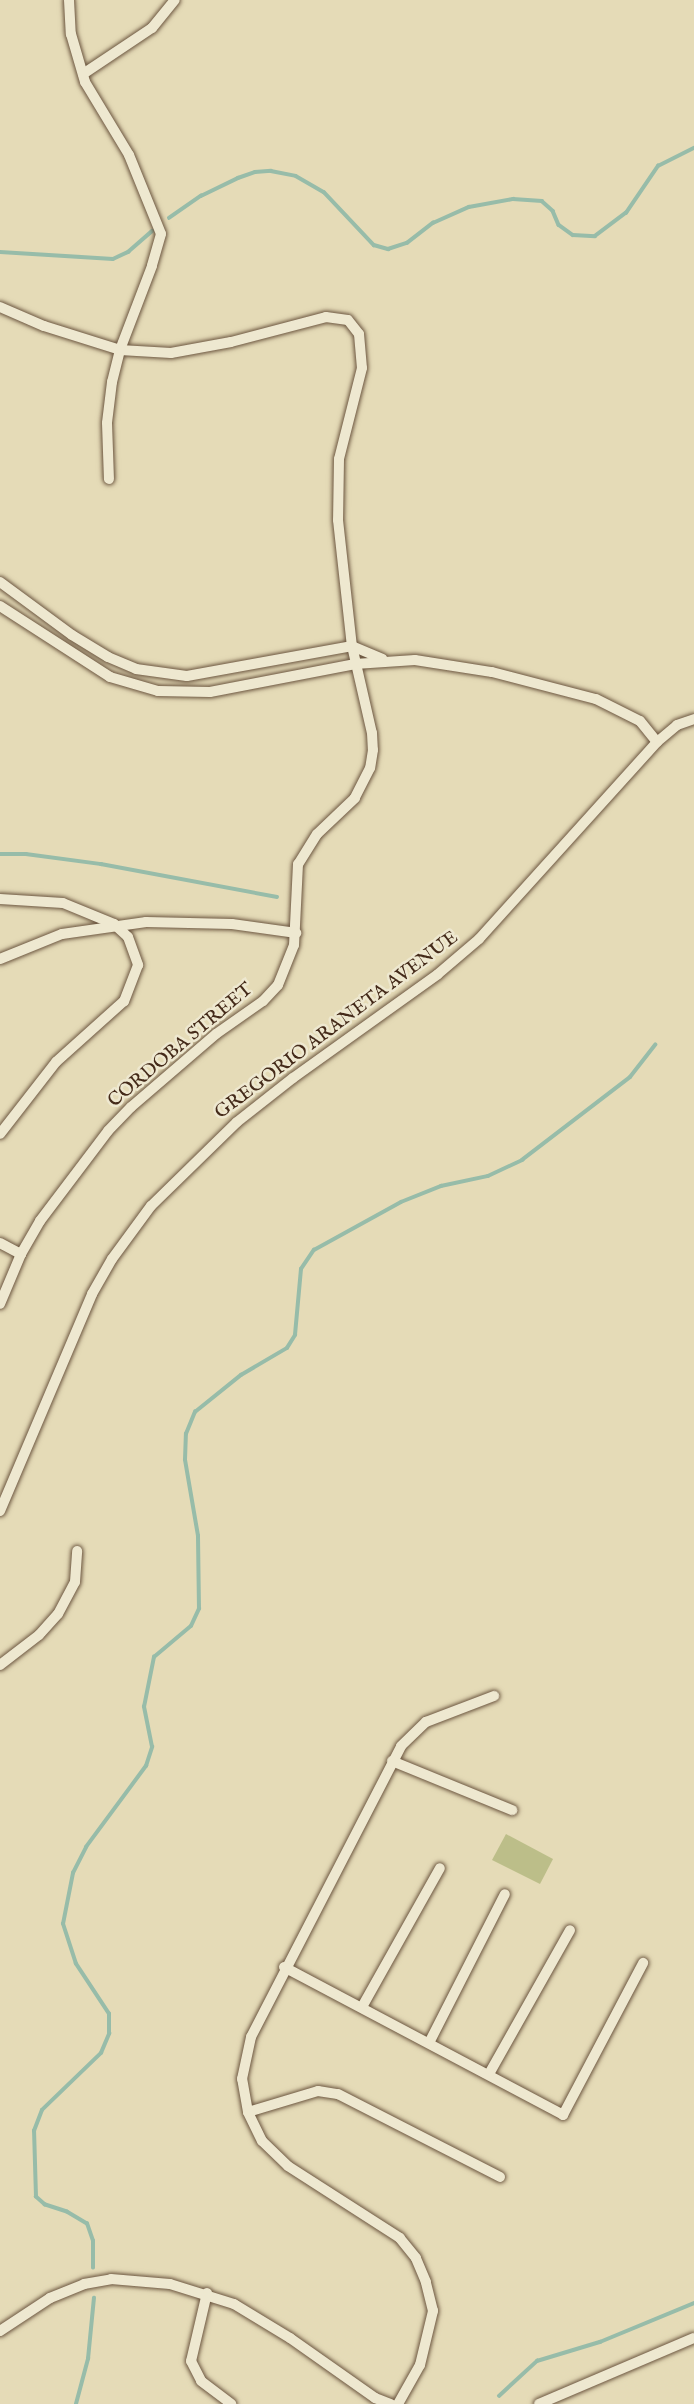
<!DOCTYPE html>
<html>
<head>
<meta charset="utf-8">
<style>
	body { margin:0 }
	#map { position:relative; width:694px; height:2404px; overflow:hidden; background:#e5dbb7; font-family:"IM FELL English",serif }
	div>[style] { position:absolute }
	.green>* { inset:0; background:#bcbe89 }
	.stream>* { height:3.5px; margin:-1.75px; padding:0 1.75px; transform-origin:1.75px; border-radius:1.75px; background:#97bca9 }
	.roads { filter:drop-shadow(0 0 2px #6c5640) drop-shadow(0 0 2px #6c5640) }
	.street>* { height:10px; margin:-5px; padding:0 5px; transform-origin:5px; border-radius:5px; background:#eee8d0 }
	span { translate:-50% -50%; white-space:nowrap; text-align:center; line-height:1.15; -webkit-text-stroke:5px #eee8d0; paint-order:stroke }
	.street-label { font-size:19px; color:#442a19 }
</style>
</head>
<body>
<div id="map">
	<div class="green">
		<i style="clip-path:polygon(506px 1834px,553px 1859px,540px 1884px,492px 1860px)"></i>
	</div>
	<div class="stream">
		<i style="left:169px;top:218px;width:39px;rotate:-35deg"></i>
		<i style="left:201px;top:196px;width:41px;rotate:-25.9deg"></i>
		<i style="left:238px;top:178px;width:18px;rotate:-19deg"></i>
		<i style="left:255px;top:172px;width:16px;rotate:-4deg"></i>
		<i style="left:271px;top:171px;width:25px;rotate:11deg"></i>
		<i style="left:296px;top:176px;width:32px;rotate:30deg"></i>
		<i style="left:324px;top:192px;width:73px;rotate:46.7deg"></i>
		<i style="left:374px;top:245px;width:15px;rotate:16deg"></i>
		<i style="left:388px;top:249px;width:20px;rotate:-18deg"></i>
		<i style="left:407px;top:243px;width:33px;rotate:-38deg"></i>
		<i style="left:433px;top:223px;width:39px;rotate:-24deg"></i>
		<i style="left:469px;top:207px;width:45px;rotate:-10.3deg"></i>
		<i style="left:513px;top:199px;width:29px;rotate:4deg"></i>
		<i style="left:542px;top:201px;width:15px;rotate:42deg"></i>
		<i style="left:553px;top:211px;width:15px;rotate:67deg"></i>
		<i style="left:559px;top:225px;width:17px;rotate:36deg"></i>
		<i style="left:573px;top:235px;width:22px;rotate:3deg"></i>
		<i style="left:595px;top:236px;width:39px;rotate:-37deg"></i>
		<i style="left:626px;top:213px;width:57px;rotate:-55.8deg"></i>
		<i style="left:658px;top:166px;width:40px;rotate:-26.6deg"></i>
		<i style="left:0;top:252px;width:113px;rotate:3.5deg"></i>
		<i style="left:113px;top:259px;width:17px;rotate:-25deg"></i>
		<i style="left:128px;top:252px;width:32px;rotate:-41deg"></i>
		<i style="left:0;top:854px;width:26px"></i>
		<i style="left:26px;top:854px;width:76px;rotate:7.6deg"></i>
		<i style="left:101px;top:864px;width:179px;rotate:10.6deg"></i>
		<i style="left:93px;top:2268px;width:27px;rotate:-90deg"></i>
		<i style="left:93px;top:2241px;width:18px;rotate:-109deg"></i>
		<i style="left:87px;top:2224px;width:23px;rotate:-149deg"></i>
		<i style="left:67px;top:2212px;width:23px;rotate:-162deg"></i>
		<i style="left:45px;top:2205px;width:12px;rotate:-138deg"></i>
		<i style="left:36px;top:2197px;width:66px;rotate:-91.7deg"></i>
		<i style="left:34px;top:2131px;width:22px;rotate:-69deg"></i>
		<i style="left:42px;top:2110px;width:82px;rotate:-44deg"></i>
		<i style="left:101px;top:2053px;width:21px;rotate:-67deg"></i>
		<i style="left:109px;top:2034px;width:20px;rotate:-90deg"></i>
		<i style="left:109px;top:2014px;width:60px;rotate:-123.4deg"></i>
		<i style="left:76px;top:1964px;width:42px;rotate:-108deg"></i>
		<i style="left:63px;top:1924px;width:52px;rotate:-78.9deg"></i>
		<i style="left:73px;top:1873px;width:29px;rotate:-63deg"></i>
		<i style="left:86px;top:1847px;width:101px;rotate:-53.5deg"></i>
		<i style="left:146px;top:1766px;width:20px;rotate:-72deg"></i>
		<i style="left:152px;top:1747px;width:41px;rotate:-101.3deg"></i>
		<i style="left:144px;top:1707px;width:51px;rotate:-78.7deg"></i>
		<i style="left:154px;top:1657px;width:48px;rotate:-40deg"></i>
		<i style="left:191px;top:1626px;width:19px;rotate:-65deg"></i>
		<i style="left:199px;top:1609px;width:73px;rotate:-90.8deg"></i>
		<i style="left:198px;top:1536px;width:77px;rotate:-99.7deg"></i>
		<i style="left:185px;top:1460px;width:26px;rotate:-88deg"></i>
		<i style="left:186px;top:1434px;width:24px;rotate:-68deg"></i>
		<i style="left:195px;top:1412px;width:59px;rotate:-38.8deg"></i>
		<i style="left:241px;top:1375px;width:53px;rotate:-30.4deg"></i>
		<i style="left:287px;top:1348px;width:15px;rotate:-58deg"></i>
		<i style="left:295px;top:1335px;width:66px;rotate:-84.8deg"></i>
		<i style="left:301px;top:1269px;width:23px;rotate:-56deg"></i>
		<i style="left:314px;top:1250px;width:99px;rotate:-28.9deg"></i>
		<i style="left:401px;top:1202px;width:43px;rotate:-21.8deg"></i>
		<i style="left:441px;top:1186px;width:48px;rotate:-12deg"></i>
		<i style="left:488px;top:1176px;width:38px;rotate:-25deg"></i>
		<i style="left:522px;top:1160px;width:136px;rotate:-37.5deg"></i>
		<i style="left:630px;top:1077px;width:41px;rotate:-52deg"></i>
		<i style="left:499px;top:2396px;width:52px;rotate:-42.6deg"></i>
		<i style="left:537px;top:2361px;width:66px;rotate:-16.8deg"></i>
		<i style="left:600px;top:2342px;width:102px;rotate:-22.5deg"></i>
		<i style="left:76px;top:2404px;width:47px;rotate:-75.1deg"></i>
		<i style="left:88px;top:2359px;width:61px;rotate:-84.4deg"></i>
	</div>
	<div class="roads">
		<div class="street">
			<i style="left:69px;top:0;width:34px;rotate:87deg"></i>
			<i style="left:71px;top:34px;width:50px;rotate:73.7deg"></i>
			<i style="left:85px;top:82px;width:85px;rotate:58.9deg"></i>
			<i style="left:129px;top:155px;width:85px;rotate:67.9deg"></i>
			<i style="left:161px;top:234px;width:33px;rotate:106deg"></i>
			<i style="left:152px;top:266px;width:90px;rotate:110.9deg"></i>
			<i style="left:120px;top:350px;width:33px;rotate:104deg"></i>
			<i style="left:112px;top:382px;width:41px;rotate:97deg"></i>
			<i style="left:107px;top:423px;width:56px;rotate:88deg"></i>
			<i style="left:83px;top:74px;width:83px;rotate:-33.7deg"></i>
			<i style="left:152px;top:28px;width:36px;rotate:-51deg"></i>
			<i style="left:0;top:307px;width:48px;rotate:23.4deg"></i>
			<i style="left:44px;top:326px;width:80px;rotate:17.5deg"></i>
			<i style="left:120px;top:350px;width:51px;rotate:3.4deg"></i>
			<i style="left:171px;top:353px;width:61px;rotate:-10.4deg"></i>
			<i style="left:231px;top:342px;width:98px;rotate:-14.7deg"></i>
			<i style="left:326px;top:317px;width:22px;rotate:8deg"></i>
			<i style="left:348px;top:320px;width:18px;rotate:52deg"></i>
			<i style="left:359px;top:334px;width:34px;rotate:85deg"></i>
			<i style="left:362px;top:368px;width:94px;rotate:104.2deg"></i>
			<i style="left:339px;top:459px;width:61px;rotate:90.9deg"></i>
			<i style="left:338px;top:520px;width:127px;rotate:83.7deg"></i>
			<i style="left:352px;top:646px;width:89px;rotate:77.1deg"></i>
			<i style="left:372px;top:733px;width:17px;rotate:87deg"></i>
			<i style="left:373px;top:750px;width:18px;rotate:99deg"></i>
			<i style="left:370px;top:768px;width:34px;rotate:117deg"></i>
			<i style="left:355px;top:798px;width:52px;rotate:136.5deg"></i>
			<i style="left:317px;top:834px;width:36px;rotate:122deg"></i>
			<i style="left:298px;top:864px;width:81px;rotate:92.8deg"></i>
			<i style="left:294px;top:945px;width:43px;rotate:111.8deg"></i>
			<i style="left:278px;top:985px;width:22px;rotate:133deg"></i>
			<i style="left:263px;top:1001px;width:57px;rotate:144.9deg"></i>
			<i style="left:216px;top:1034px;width:112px;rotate:139.3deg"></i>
			<i style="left:131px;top:1107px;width:33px;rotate:134deg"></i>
			<i style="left:108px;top:1131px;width:113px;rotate:127.1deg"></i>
			<i style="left:40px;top:1221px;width:38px;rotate:120deg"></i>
			<i style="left:21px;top:1254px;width:54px;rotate:112.8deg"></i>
			<i style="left:0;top:582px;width:89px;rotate:36.4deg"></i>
			<i style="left:72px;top:635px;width:42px;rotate:31.4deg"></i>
			<i style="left:108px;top:657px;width:30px;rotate:23deg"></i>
			<i style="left:136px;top:669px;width:51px;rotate:7.8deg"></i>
			<i style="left:187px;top:676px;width:168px;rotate:-10.3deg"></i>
			<i style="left:352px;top:646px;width:33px;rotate:23deg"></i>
			<i style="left:0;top:606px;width:131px;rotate:32.8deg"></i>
			<i style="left:110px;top:677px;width:50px;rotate:16.3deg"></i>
			<i style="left:158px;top:691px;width:52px;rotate:1.1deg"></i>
			<i style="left:210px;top:692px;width:148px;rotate:-10.9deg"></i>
			<i style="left:355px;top:664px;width:60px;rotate:-3.8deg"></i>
			<i style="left:415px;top:660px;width:78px;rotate:8.9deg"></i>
			<i style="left:492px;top:672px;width:107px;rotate:14.6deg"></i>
			<i style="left:596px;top:699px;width:49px;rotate:26.6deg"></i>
			<i style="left:640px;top:721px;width:27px;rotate:51deg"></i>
			<i style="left:0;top:899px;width:63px;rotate:3.6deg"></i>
			<i style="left:63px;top:903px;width:55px;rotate:22.4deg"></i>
			<i style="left:114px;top:924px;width:19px;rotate:43deg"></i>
			<i style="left:128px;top:937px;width:30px;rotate:70deg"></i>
			<i style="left:138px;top:965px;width:39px;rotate:111deg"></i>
			<i style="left:124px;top:1001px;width:91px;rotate:138.1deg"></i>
			<i style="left:56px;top:1062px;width:91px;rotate:127.9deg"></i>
			<i style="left:0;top:959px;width:67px;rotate:-22deg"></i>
			<i style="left:62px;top:934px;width:85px;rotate:-8.1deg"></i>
			<i style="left:146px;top:922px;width:86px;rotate:1.3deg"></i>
			<i style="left:232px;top:924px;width:65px;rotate:8deg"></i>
			<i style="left:0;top:1243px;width:24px;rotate:28deg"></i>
			<i style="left:0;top:1511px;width:236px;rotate:-67deg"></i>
			<i style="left:92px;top:1294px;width:40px;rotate:-60.3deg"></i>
			<i style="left:112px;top:1259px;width:66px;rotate:-53.7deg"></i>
			<i style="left:151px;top:1206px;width:120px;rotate:-44.3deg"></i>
			<i style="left:237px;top:1122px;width:71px;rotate:-38.2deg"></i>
			<i style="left:293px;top:1078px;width:178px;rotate:-35.6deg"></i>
			<i style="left:438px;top:974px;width:54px;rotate:-40.5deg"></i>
			<i style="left:479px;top:939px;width:266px;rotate:-47.9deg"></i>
			<i style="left:657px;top:742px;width:26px;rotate:-40deg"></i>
			<i style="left:677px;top:725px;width:18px;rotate:-19deg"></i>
			<i style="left:0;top:1665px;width:49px;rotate:-37.6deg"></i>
			<i style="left:39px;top:1635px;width:28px;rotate:-48deg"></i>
			<i style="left:58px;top:1614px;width:36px;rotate:-62deg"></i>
			<i style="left:75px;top:1582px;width:31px;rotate:-86deg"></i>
			<i style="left:392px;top:1761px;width:130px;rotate:22.2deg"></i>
			<i style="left:284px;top:1967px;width:316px;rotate:27.9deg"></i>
			<i style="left:563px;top:2115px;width:172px;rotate:-62.2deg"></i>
			<i style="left:362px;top:2007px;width:159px;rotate:-60.7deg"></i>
			<i style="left:429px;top:2043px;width:167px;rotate:-63deg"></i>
			<i style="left:489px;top:2074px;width:165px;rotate:-60.6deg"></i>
			<i style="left:248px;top:2112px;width:73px;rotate:-16.7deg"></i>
			<i style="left:318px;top:2091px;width:20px;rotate:9deg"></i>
			<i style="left:338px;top:2094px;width:182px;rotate:27.1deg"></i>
			<i style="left:207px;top:2293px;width:70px;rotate:103.2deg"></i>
			<i style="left:191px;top:2361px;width:22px;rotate:63deg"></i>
			<i style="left:201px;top:2381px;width:38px;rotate:37deg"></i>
			<i style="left:0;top:2331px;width:60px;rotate:-33.4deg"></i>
			<i style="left:50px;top:2298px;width:37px;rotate:-22deg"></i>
			<i style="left:84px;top:2284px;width:27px;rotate:-10deg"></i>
			<i style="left:111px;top:2279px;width:59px;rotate:4.8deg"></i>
			<i style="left:170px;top:2284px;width:67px;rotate:17.4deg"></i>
			<i style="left:234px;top:2304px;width:66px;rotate:31.3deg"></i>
			<i style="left:290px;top:2338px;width:104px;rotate:35.2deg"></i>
			<i style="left:375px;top:2398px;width:17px;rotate:21deg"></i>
			<i style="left:398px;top:2404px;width:45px;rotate:-60.6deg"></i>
			<i style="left:420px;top:2365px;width:56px;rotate:-76.5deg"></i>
			<i style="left:433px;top:2311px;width:30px;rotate:-104deg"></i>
			<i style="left:426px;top:2282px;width:26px;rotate:-113deg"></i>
			<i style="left:416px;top:2258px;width:26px;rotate:-129deg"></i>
			<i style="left:400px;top:2238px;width:133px;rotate:-147.3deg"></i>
			<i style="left:288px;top:2166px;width:36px;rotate:-136deg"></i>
			<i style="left:262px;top:2141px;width:32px;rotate:-116deg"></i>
			<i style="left:248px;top:2112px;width:34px;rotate:-100deg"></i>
			<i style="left:242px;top:2079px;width:43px;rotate:-77.9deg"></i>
			<i style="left:251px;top:2037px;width:327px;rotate:-62.7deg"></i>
			<i style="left:401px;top:1746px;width:35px;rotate:-44deg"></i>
			<i style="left:426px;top:1722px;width:73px;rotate:-20.9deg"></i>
			<i style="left:539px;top:2404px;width:168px;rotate:-23.1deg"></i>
		</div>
	</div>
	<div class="street-label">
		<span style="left:337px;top:1026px;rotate:-37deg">GREGORIO ARANETA AVENUE</span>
		<span style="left:181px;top:1046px;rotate:-40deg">CORDOBA STREET</span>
	</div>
</div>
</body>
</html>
